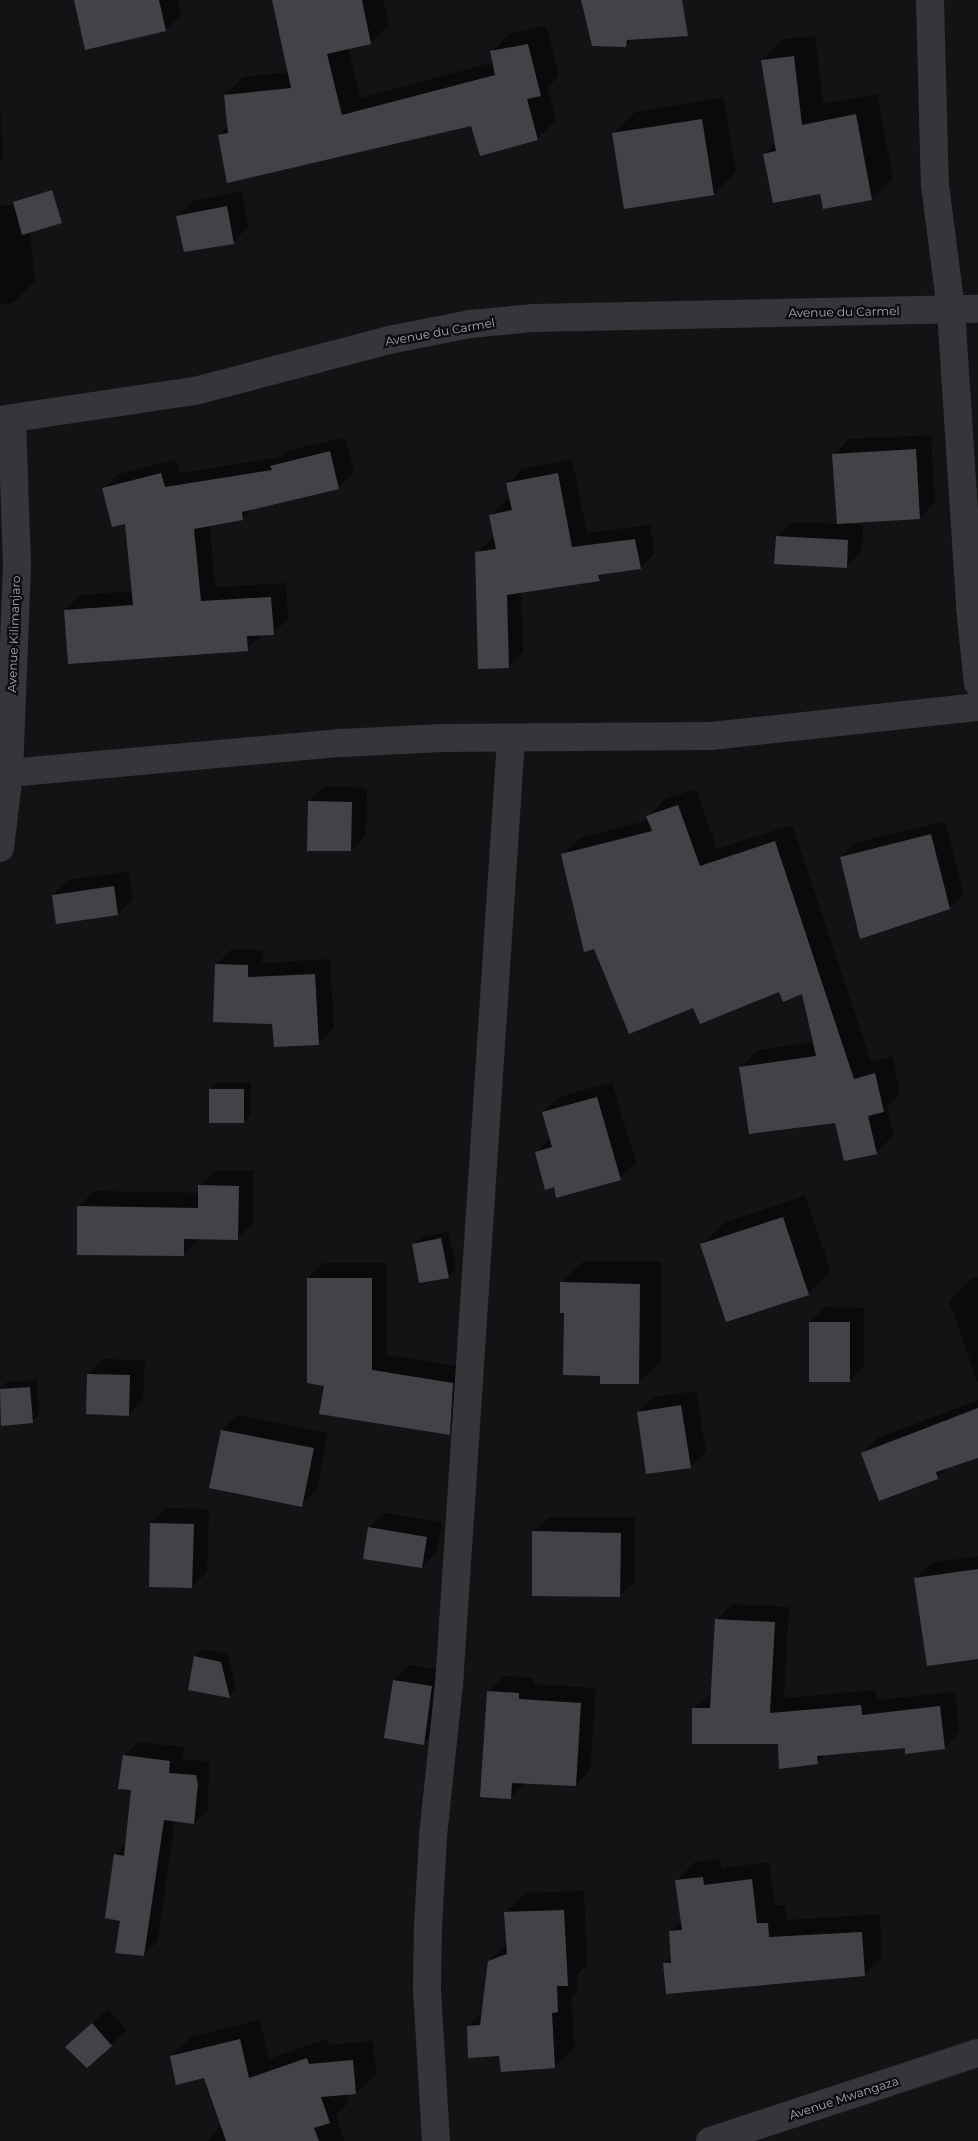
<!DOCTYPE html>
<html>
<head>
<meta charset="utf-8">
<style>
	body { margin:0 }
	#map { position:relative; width:978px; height:2141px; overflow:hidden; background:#131315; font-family:Montserrat,sans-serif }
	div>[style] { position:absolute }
	.shadow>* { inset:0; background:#0007 }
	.building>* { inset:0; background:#424348 }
	.street>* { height:28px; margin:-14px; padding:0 14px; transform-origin:14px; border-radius:14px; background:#35353a }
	span { translate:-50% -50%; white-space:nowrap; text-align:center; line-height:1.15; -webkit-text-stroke:4.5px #0e0e10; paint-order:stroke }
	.street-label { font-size:12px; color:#a6aab5 }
</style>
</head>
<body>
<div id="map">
	<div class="shadow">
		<i style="clip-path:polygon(75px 0,177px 0,181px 14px,166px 30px)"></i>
		<i style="clip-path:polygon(273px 0,383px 0,389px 25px,370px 43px,348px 48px,361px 98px,494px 62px,492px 52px,510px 33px,546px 26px,559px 76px,547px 88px,556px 120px,537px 139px,472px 124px,219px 135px,228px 126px,225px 95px,243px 77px,289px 72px)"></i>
		<i style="clip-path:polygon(583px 0,660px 0,660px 26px,646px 39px,632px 39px,626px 45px)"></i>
		<i style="clip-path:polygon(815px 36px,823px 104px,877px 94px,893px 178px,872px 199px,821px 192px,765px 154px,776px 142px,763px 60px,784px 39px)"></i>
		<i style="clip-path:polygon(723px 97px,736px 172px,714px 194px,613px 134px,635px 112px)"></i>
		<i style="clip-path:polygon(0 101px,3px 157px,0 160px)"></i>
		<i style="clip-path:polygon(242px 191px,248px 227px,233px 242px,178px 216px,193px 201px)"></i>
		<i style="clip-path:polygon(27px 203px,35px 281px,13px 303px,0 304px,0 206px)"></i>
		<i style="clip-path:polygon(931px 435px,935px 502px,920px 518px,839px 522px,863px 525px,862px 551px,846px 567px,777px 537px,792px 522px,838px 524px,834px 455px,849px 439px)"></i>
		<i style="clip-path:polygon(345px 437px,354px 473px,339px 487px,253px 508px,243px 519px,210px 525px,215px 587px,286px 583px,288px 619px,273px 634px,262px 634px,247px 649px,65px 610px,80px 595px,133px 591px,126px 522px,104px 488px,119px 474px,176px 459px,180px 473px,281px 457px,287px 451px)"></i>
		<i style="clip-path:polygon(572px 459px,587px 533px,650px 525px,655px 553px,641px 567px,606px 573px,599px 579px,521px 591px,523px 652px,508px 667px,476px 553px,495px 537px,490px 516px,505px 501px,511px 500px,508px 484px,522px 469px)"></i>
		<i style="clip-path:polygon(324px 786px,367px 788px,366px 835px,351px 850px,309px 802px)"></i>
		<i style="clip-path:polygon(696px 789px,717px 849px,792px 825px,871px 1062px,892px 1056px,900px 1094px,887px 1107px,894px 1135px,877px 1152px,836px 1121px,741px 1067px,758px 1050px,814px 1042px,803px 993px,780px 991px,694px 1007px,562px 855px,580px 838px,649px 820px,648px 817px,665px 799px)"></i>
		<i style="clip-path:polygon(945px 821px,964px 894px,949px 908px,841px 858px,855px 843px)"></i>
		<i style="clip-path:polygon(129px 871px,133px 899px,118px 914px,57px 923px,53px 895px,68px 880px)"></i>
		<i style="clip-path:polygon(232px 949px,263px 950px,262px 963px,330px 959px,334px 1028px,318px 1043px,274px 1023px,216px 965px)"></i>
		<i style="clip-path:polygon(218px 1082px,251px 1082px,251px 1114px,244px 1122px,210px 1090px)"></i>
		<i style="clip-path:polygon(612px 1082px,636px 1163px,620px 1178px,536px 1153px,551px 1138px,544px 1112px,559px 1097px)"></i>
		<i style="clip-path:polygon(215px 1170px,254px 1171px,253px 1223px,237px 1238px,199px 1238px,184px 1255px,79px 1206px,94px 1191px,200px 1193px,200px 1186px)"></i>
		<i style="clip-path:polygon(805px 1196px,831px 1271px,808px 1294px,702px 1245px,724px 1223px)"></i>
		<i style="clip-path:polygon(449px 1232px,456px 1269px,449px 1276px,414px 1244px,421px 1237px)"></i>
		<i style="clip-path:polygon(584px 1261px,661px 1262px,661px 1361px,638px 1383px,601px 1375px,566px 1312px,561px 1283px)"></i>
		<i style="clip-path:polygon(323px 1263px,386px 1263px,386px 1355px,468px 1368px,464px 1419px,449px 1434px,325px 1385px,308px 1278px)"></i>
		<i style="clip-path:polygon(978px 1277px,978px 1383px,949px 1301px,971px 1279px)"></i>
		<i style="clip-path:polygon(825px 1307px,864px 1308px,864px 1366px,849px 1381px,810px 1322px)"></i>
		<i style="clip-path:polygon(104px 1359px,145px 1360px,143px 1400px,128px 1415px,89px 1374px)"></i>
		<i style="clip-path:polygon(37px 1380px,39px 1414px,32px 1422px,3px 1425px,0 1389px,7px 1382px)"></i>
		<i style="clip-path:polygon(696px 1391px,706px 1452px,690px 1467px,638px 1413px,653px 1397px)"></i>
		<i style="clip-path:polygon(978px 1400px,978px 1456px,949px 1466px,937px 1478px,863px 1453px,878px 1438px)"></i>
		<i style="clip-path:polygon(238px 1415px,328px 1433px,317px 1490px,301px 1505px,211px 1487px,222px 1430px)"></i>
		<i style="clip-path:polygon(166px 1508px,209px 1509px,207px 1572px,192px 1587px,151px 1523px)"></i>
		<i style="clip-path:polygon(384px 1513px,442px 1522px,437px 1552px,422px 1567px,369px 1528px)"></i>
		<i style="clip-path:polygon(549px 1517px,635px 1518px,635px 1581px,619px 1596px,533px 1532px)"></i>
		<i style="clip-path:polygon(978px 1556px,978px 1658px,916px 1578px,931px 1563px)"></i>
		<i style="clip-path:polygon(732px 1604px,789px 1607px,784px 1698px,876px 1690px,877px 1700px,955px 1692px,959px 1732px,944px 1748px,906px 1747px,826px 1754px,817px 1763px,780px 1743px,693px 1709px,712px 1693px,717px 1620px)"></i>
		<i style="clip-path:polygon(203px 1649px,228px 1654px,236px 1689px,229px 1697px,189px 1689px,195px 1656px)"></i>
		<i style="clip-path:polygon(409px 1665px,447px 1671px,439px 1728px,424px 1743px,394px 1680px)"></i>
		<i style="clip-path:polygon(504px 1676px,534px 1678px,533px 1684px,596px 1688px,590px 1770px,575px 1785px,526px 1782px,511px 1798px,489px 1691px)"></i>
		<i style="clip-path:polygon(138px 1742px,184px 1747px,182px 1760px,209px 1761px,208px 1809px,194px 1823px,175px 1820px,158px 1941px,144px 1955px,121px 1920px,116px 1854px,126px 1844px,132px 1789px,124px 1756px)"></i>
		<i style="clip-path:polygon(720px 1859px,722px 1868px,769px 1862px,775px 1906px,785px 1905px,787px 1920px,880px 1914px,882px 1957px,864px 1975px,665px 1964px,672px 1956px,670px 1932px,682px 1920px,677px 1880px,695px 1862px)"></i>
		<i style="clip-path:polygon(584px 1891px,587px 1965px,577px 1975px,578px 1991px,571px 1997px,575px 2048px,555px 2067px,500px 2054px,468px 2027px,483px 2012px,489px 1961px,507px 1943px,505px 1913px,525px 1893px)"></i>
		<i style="clip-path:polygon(108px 2009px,127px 2030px,87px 2067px,67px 2047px)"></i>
		<i style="clip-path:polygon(260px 2020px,269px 2059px,327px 2039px,329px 2045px,373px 2041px,376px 2073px,356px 2093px,346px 2094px,349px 2102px,336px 2115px,345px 2141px,208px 2141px,222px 2125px,205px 2077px,171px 2057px,191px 2037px)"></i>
	</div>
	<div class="building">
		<i style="clip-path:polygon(74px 0,159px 0,166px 31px,85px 50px)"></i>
		<i style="clip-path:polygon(272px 0,362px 0,371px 44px,327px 54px,342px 115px,495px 75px,490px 51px,528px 44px,541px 96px,527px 99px,538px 140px,480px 156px,471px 126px,227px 183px,218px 135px,228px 133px,224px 95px,291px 88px)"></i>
		<i style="clip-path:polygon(581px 0,682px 0,688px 36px,627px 40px,626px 47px,592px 46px)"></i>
		<i style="clip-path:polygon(794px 56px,802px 125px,856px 114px,872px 200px,823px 209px,820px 194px,773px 203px,763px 154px,776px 151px,761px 60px)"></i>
		<i style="clip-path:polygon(702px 119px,714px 195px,624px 209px,612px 133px)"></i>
		<i style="clip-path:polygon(52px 190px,62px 223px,22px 235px,13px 202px)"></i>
		<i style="clip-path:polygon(227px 206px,234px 244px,184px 252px,176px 216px)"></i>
		<i style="clip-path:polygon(916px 449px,920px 519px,837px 524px,832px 454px)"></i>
		<i style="clip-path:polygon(330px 451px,339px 489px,242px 512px,243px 520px,194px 529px,201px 601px,271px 597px,274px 635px,247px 636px,248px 651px,68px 664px,64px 610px,133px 605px,125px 524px,112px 527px,102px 488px,161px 473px,165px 487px,272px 470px,270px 466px)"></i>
		<i style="clip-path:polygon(558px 473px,572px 547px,635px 539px,641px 569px,598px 575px,600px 581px,507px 595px,509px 668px,478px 669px,475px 552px,496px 549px,489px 515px,512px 510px,506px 483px)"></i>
		<i style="clip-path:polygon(776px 536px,848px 540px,847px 568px,774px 564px)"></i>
		<i style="clip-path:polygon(308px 801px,352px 802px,351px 851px,307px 851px)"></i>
		<i style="clip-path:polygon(678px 805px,700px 866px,775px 841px,854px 1079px,875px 1073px,884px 1112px,868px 1116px,877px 1154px,844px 1161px,835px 1123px,749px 1134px,739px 1067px,816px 1056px,802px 994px,783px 1002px,779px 992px,700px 1024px,693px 1008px,629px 1034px,594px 949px,584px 952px,561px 854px,652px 831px,646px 816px)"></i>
		<i style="clip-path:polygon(931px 834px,950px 909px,860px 939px,840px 857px)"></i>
		<i style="clip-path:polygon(114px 886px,118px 915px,56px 924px,52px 895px)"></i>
		<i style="clip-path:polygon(215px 964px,248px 965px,248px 977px,315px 974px,319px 1045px,274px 1047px,272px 1024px,213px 1022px)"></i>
		<i style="clip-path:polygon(209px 1089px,244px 1089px,244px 1123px,209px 1123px)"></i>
		<i style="clip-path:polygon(597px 1097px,621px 1180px,556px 1198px,554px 1187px,545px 1190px,535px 1152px,552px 1147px,542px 1112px)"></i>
		<i style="clip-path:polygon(198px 1185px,239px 1186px,238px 1240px,184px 1239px,184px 1256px,77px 1255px,77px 1206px,198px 1208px)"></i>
		<i style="clip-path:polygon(783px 1217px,809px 1295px,726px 1322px,700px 1244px)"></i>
		<i style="clip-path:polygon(441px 1238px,449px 1278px,419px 1283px,412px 1244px)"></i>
		<i style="clip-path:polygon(307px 1278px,372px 1278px,372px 1370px,453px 1383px,450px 1435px,319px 1414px,324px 1386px,307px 1383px)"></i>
		<i style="clip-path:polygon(560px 1282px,640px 1284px,639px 1384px,600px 1384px,600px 1376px,563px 1375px,564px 1313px,560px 1313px)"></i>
		<i style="clip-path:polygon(809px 1322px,850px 1322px,850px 1382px,809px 1382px)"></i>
		<i style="clip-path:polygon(87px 1374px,130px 1375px,129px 1416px,86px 1414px)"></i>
		<i style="clip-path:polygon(30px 1387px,33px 1423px,1px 1426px,0 1389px)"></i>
		<i style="clip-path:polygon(681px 1405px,691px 1468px,646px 1474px,637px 1412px)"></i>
		<i style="clip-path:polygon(978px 1408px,978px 1458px,936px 1472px,938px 1479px,879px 1501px,861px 1453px)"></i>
		<i style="clip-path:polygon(221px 1430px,314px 1448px,302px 1507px,209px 1488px)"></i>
		<i style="clip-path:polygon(150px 1523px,194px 1524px,192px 1588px,149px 1587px)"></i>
		<i style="clip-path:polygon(368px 1527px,427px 1537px,422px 1568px,363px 1559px)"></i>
		<i style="clip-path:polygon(532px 1531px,621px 1533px,620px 1597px,532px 1596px)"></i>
		<i style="clip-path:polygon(978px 1569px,978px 1659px,927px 1666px,914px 1578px)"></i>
		<i style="clip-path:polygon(715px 1619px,775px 1622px,770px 1713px,861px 1705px,862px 1715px,940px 1706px,945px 1749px,905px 1754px,905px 1748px,817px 1756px,818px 1764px,779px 1769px,778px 1744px,692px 1744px,692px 1708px,710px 1708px)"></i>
		<i style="clip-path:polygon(194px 1656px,221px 1662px,230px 1698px,188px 1690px)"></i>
		<i style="clip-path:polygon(393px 1680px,432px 1686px,424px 1745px,384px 1738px)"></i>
		<i style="clip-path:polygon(487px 1691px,519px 1693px,519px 1699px,581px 1703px,576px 1786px,512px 1783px,511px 1799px,480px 1797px)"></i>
		<i style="clip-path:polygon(123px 1755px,170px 1761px,169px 1773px,196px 1775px,198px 1784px,194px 1824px,164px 1820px,144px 1956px,115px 1953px,120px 1921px,105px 1918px,114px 1854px,124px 1856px,131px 1790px,118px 1789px)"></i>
		<i style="clip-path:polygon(703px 1877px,704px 1885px,752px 1879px,757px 1923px,768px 1923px,769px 1937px,862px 1932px,865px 1976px,666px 1994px,663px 1963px,671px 1963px,669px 1931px,682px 1930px,675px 1880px)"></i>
		<i style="clip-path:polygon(564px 1910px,568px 1986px,557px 1986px,558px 2012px,552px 2013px,555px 2068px,501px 2072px,499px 2056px,468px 2058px,467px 2026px,480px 2025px,488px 1961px,507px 1954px,504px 1912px)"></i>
		<i style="clip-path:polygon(92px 2023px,112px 2046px,87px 2068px,65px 2047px)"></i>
		<i style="clip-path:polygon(240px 2039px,249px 2078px,307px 2058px,309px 2064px,353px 2060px,356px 2094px,321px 2097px,330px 2123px,314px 2128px,319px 2141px,226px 2141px,204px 2078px,176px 2085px,170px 2056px)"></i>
	</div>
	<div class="street">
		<i style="left:930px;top:0;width:185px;rotate:88.5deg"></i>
		<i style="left:935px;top:185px;width:126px;rotate:82.7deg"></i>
		<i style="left:951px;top:310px;width:298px;rotate:86.3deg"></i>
		<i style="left:970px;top:607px;width:77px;rotate:84.1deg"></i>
		<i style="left:0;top:420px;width:197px;rotate:-8.5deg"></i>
		<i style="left:195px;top:391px;width:201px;rotate:-14.7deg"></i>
		<i style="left:389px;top:340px;width:83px;rotate:-11.2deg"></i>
		<i style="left:470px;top:324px;width:63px;rotate:-5.4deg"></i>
		<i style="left:533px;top:318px;width:445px;rotate:-1.2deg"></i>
		<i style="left:9px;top:773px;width:333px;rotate:-5.2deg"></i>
		<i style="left:341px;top:743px;width:101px;rotate:-2.8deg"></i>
		<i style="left:442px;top:738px;width:269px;rotate:-0.4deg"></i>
		<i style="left:711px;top:736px;width:269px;rotate:-6.2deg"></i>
		<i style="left:0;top:848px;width:76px;rotate:-83.2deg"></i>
		<i style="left:9px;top:773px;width:208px;rotate:-87.8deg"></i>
		<i style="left:17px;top:565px;width:145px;rotate:-92deg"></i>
		<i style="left:436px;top:2141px;width:153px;rotate:-93.4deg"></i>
		<i style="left:427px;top:1988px;width:62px;rotate:-89.1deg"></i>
		<i style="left:428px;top:1926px;width:90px;rotate:-86.8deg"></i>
		<i style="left:433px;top:1836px;width:152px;rotate:-84deg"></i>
		<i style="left:449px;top:1685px;width:947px;rotate:-86.25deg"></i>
		<i style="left:710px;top:2141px;width:282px;rotate:-18.2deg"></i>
	</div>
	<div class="street-label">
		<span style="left:844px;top:312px;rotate:-1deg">Avenue du Carmel</span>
		<span style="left:440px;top:332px;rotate:-10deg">Avenue du Carmel</span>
		<span style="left:14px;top:634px;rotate:-88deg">Avenue Kilimanjaro</span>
		<span style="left:844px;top:2098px;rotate:-18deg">Avenue Mwangaza</span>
	</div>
</div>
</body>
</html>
